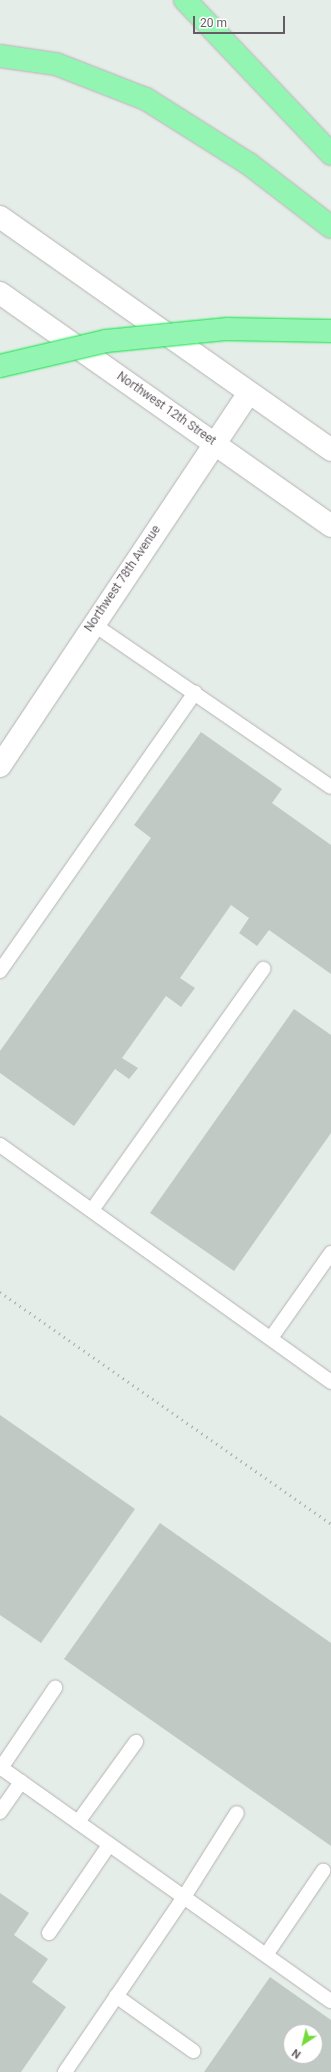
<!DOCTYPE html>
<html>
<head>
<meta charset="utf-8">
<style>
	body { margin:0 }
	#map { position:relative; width:331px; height:2072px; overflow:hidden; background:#e4ede7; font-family:Roboto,sans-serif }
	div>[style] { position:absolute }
	.building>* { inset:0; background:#c0c9c3 }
	.roads { filter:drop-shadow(0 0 1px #b8b1b7) drop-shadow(0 0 1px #b8b1b7) }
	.service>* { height:14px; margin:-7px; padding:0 7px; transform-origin:7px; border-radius:7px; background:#fff }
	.minor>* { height:22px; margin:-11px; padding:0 11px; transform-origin:11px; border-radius:11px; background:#fff }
	.secondary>* { height:22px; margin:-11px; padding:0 11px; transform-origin:11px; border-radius:11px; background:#fff }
	.motorway>* { height:22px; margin:-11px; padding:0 11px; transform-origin:11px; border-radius:11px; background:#93f5b2 }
	.rail>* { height:3px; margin-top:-1.5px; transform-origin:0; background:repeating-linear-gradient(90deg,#a29fa1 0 1px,transparent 0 6px) }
	.bridges { filter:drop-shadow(0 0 1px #11e147) drop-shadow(0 0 1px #11e147) }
	.motorway-bridge>* { height:22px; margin:-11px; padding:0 11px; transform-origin:11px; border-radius:11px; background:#93f5b2 }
	span { translate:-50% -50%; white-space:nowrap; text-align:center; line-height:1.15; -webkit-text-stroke:4px #fff; paint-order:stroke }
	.street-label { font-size:12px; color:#635c62 }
	.north { position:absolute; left:283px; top:2024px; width:40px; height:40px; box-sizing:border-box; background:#fff; border:1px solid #c1bec0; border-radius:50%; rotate:215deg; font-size:11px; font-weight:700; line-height:16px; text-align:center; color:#635c62 }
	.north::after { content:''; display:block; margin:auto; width:14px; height:18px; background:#73dc3b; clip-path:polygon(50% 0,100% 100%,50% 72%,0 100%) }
	.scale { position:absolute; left:193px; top:16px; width:92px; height:18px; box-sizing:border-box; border:2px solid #635c62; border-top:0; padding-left:5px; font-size:12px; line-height:14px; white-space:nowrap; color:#635c62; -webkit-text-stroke:3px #fff; paint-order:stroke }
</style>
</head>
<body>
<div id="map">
	<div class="building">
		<i style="clip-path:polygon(201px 732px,282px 789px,272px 803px,331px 845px,331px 974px,269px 930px,257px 946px,239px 933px,249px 918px,231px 905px,180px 978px,195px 988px,181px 1007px,166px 996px,122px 1058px,138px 1068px,129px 1079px,115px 1069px,74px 1126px,0 1073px,0 1051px,151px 838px,134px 825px)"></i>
		<i style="clip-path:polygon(294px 1009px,331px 1035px,331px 1133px,234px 1271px,150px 1213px)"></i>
		<i style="clip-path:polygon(0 1415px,135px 1509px,41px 1643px,0 1615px)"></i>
		<i style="clip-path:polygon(160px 1523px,331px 1643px,331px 1846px,64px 1659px)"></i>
		<i style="clip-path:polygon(0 1893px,29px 1913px,14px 1935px,48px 1959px,32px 1982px,66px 2007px,21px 2072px,0 2072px)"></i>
		<i style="clip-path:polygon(evenodd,270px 1977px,331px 2020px,331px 2072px,204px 2072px,270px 1977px,291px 2032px,315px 2032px,315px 2056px,291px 2056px,291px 2032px)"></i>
	</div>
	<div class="roads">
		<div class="service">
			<i style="left:93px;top:624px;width:288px;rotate:34.4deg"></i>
			<i style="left:0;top:971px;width:340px;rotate:-55deg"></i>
			<i style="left:0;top:1145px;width:407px;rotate:35.6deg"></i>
			<i style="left:92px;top:1210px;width:296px;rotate:-54.6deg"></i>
			<i style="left:271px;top:1338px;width:104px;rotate:-54.8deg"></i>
			<i style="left:0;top:1767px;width:405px;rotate:35.3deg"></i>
			<i style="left:1px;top:1768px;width:97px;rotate:-56deg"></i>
			<i style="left:0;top:1812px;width:37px;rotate:-55deg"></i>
			<i style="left:78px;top:1822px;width:99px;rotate:-54.1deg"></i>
			<i style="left:49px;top:1933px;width:107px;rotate:-55.7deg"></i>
			<i style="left:266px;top:1955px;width:102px;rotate:-55.8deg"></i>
			<i style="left:116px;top:1996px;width:95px;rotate:35.5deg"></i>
			<i style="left:65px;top:2072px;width:212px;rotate:-55.8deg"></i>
			<i style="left:184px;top:1897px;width:99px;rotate:-57.8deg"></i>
		</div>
		<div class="minor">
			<i style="left:0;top:766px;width:448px;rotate:-56.3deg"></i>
		</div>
		<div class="secondary">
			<i style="left:0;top:217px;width:405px;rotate:35.1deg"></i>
			<i style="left:0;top:293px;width:405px;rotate:35.1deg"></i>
		</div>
		<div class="motorway">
			<i style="left:185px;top:0;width:212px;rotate:46.5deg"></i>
			<i style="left:0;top:56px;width:57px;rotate:8.1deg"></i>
			<i style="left:56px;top:64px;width:97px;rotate:21.3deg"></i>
			<i style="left:146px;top:99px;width:122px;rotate:32.3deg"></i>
			<i style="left:249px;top:164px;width:103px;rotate:37.5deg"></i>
		</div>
	</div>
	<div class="rail">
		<i style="left:0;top:1292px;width:404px;rotate:35deg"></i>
	</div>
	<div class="bridges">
		<div class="motorway-bridge">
			<i style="left:0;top:366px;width:109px;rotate:-13.3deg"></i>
			<i style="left:106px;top:341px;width:122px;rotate:-5.7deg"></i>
			<i style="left:227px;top:329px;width:104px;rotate:1.1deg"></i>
		</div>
	</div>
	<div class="street-label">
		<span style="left:166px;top:409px;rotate:35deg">Northwest 12th Street</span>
		<span style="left:123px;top:579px;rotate:-56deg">Northwest 78th Avenue</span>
	</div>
	<div class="north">N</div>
	<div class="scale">20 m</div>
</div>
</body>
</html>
